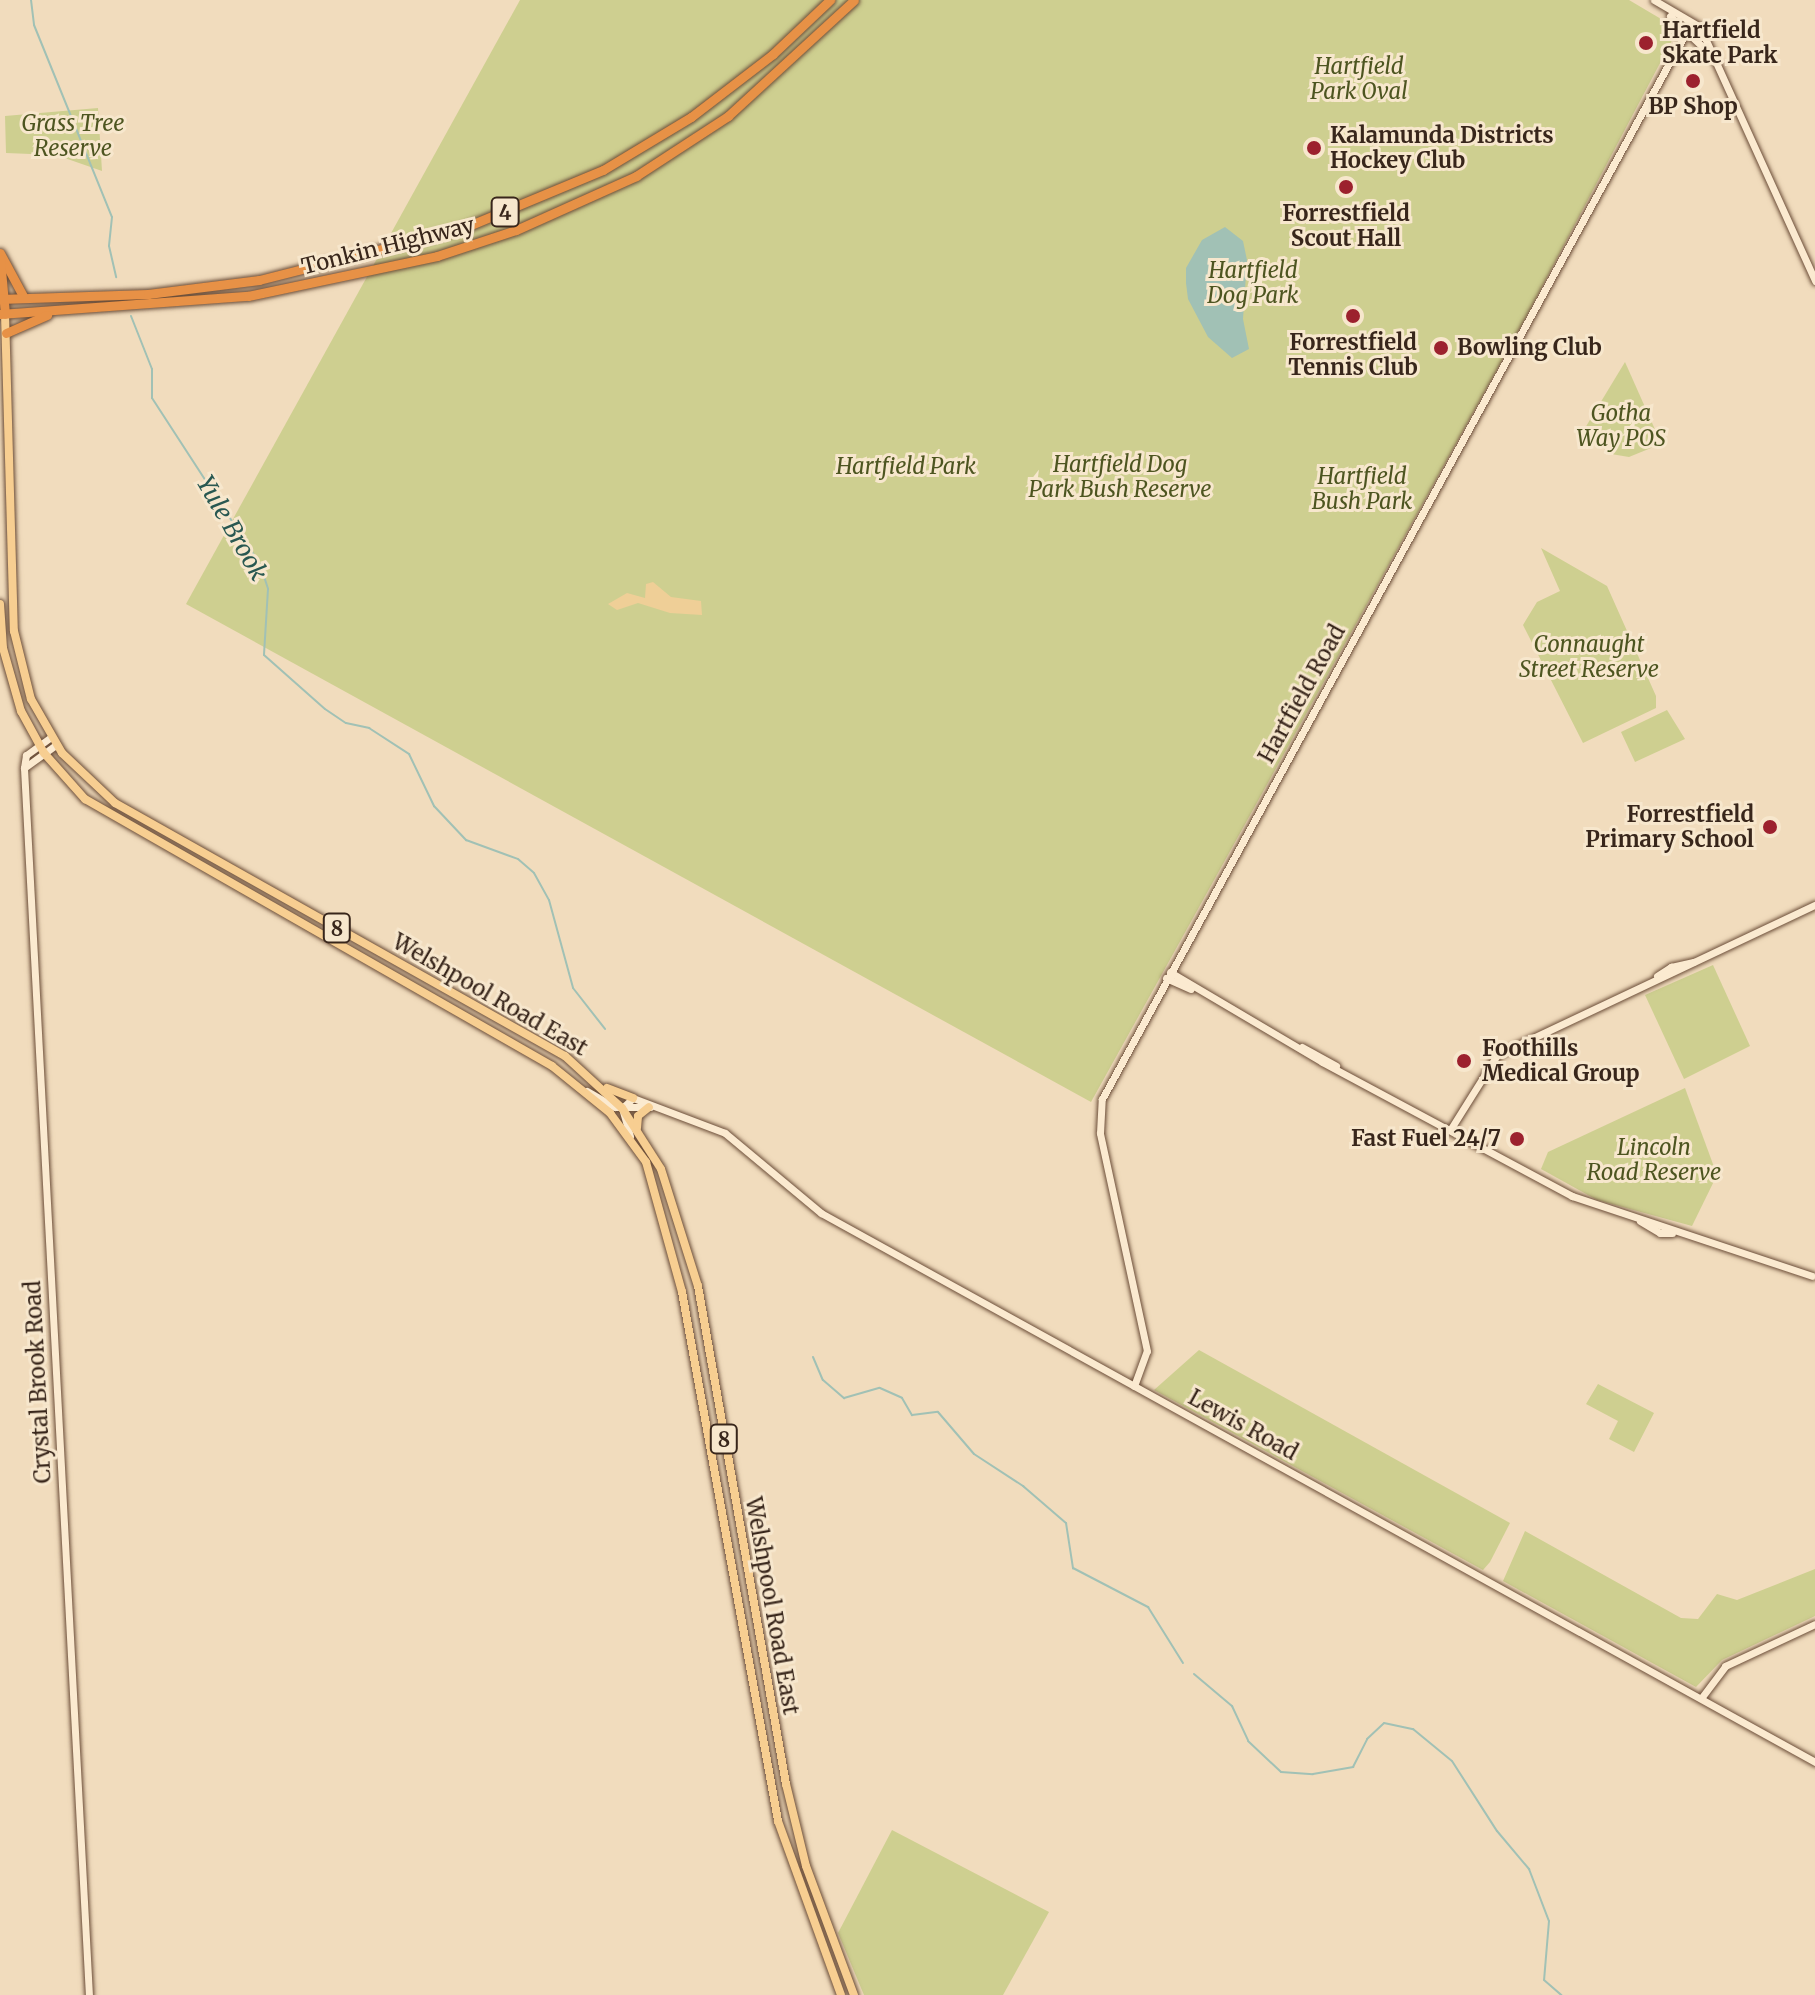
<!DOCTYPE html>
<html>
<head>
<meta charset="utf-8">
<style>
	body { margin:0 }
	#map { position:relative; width:1815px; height:1995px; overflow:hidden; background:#f1dcbd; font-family:Merriweather,serif }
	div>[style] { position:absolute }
	.green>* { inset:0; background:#cecf90 }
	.sand>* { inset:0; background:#efcf97 }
	.water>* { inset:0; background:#a1c1b5 }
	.stream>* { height:2px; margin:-1px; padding:0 1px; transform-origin:1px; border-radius:1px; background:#a1c1b5 }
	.roads { filter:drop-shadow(0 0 2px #6b4d38) drop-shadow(0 0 2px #6b4d38) }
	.secondary>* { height:7px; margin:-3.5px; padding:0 3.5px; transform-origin:3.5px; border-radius:3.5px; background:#fbead0 }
	.primary>* { height:8px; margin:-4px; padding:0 4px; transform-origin:4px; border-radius:4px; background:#f7ce91 }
	.highway>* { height:9px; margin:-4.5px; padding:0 4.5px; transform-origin:4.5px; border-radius:4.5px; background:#e79146 }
	.dots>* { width:22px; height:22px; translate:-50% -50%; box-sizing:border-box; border:4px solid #f7e7cd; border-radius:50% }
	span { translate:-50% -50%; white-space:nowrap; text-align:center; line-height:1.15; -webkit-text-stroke:6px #f7e7cd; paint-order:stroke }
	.shield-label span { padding:2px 6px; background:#f7e7cd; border:2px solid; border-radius:6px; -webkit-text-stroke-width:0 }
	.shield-label { font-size:20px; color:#38261b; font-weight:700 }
	.poi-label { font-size:22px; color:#38261b; font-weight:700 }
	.left { translate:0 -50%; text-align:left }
	.right { translate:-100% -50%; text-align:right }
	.park-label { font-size:22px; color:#4d5520; font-style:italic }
	.street-label { font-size:22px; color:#38261b }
	.water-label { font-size:24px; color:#295851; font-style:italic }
</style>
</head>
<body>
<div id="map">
	<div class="green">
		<i style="clip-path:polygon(520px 0,1629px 0,1678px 29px,1525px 319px,1091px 1102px,186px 604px)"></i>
		<i style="clip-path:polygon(98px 108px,102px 171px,56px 155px,6px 153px,5px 116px)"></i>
		<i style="clip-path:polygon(1625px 362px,1657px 434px,1651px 448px,1629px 457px,1611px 454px,1582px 433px)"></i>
		<i style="clip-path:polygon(1541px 548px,1607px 586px,1656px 696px,1656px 708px,1583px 743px,1523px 625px,1537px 602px,1560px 591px)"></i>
		<i style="clip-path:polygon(1667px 710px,1685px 739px,1635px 762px,1621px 732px)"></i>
		<i style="clip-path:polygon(1713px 965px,1750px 1046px,1684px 1079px,1645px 995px)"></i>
		<i style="clip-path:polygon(1685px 1088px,1717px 1175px,1692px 1226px,1597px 1200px,1541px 1169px,1548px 1152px)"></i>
		<i style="clip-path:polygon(1199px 1350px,1510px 1523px,1490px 1562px,1483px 1570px,1154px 1390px)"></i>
		<i style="clip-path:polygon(1598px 1384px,1654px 1413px,1634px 1452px,1609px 1439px,1618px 1421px,1586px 1404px)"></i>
		<i style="clip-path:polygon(1525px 1531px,1681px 1618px,1698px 1619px,1717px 1594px,1737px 1600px,1815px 1569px,1815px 1616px,1722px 1660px,1696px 1687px,1503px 1581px)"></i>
		<i style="clip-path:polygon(892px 1830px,1049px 1912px,1003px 1995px,864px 1995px,838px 1933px)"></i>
	</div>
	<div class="sand">
		<i style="clip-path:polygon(653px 582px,671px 597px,701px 601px,702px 615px,670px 613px,638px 603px,617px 610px,608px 604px,627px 593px,645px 598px,646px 584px)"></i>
	</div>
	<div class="water">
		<i style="clip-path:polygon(1225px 227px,1243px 241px,1247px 260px,1243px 319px,1249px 349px,1232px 358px,1208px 337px,1188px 299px,1186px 283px,1186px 268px,1202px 240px)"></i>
	</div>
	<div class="stream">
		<i style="left:31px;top:0;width:25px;rotate:83deg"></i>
		<i style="left:34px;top:25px;width:207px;rotate:67.9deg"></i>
		<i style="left:112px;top:217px;width:29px;rotate:96deg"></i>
		<i style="left:109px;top:246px;width:32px;rotate:77deg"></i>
		<i style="left:131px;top:316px;width:57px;rotate:68.4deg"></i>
		<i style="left:152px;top:369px;width:29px;rotate:90deg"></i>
		<i style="left:152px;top:398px;width:198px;rotate:57deg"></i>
		<i style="left:260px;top:564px;width:26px;rotate:72deg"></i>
		<i style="left:268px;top:589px;width:66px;rotate:93.5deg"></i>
		<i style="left:264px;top:655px;width:81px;rotate:41.5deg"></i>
		<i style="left:325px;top:709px;width:25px;rotate:34deg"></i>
		<i style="left:346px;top:723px;width:24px;rotate:12deg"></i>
		<i style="left:369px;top:728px;width:48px;rotate:33deg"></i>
		<i style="left:409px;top:754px;width:58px;rotate:64.3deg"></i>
		<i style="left:434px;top:806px;width:47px;rotate:46.7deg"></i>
		<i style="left:466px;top:840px;width:55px;rotate:20.1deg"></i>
		<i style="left:518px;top:859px;width:21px;rotate:41deg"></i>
		<i style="left:534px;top:873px;width:31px;rotate:61deg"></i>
		<i style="left:549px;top:900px;width:91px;rotate:74.7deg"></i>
		<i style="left:573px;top:988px;width:52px;rotate:52deg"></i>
		<i style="left:813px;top:1357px;width:25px;rotate:67deg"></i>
		<i style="left:823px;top:1380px;width:28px;rotate:41deg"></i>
		<i style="left:844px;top:1398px;width:37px;rotate:-16deg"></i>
		<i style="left:880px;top:1388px;width:24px;rotate:24deg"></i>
		<i style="left:902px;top:1398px;width:20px;rotate:60deg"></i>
		<i style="left:912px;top:1415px;width:26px;rotate:-7deg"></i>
		<i style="left:938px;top:1412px;width:55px;rotate:49.4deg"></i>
		<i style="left:974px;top:1454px;width:59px;rotate:33.1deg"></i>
		<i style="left:1023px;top:1486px;width:57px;rotate:40.7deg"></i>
		<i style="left:1066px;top:1523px;width:46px;rotate:81.2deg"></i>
		<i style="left:1073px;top:1568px;width:85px;rotate:27.5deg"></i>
		<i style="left:1148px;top:1607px;width:66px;rotate:58deg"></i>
		<i style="left:1194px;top:1674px;width:50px;rotate:40.1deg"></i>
		<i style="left:1232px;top:1706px;width:38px;rotate:65deg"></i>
		<i style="left:1248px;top:1741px;width:45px;rotate:43.2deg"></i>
		<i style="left:1281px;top:1772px;width:32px;rotate:4deg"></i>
		<i style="left:1313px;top:1774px;width:41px;rotate:-9.9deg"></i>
		<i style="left:1353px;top:1767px;width:31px;rotate:-63deg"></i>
		<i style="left:1367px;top:1739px;width:23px;rotate:-43deg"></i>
		<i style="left:1384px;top:1723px;width:30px;rotate:12deg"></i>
		<i style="left:1413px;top:1729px;width:50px;rotate:39.4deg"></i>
		<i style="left:1452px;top:1761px;width:83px;rotate:57.3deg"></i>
		<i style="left:1497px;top:1831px;width:50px;rotate:49.9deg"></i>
		<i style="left:1529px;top:1869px;width:56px;rotate:69deg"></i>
		<i style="left:1549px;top:1921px;width:59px;rotate:94.8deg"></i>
		<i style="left:1544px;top:1980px;width:23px;rotate:41deg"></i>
	</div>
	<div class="roads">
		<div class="secondary">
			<i style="left:1654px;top:0;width:53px;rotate:30.4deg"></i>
			<i style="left:1700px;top:27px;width:279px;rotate:65.6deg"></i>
			<i style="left:1670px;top:16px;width:50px;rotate:43.4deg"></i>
			<i style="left:51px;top:737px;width:31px;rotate:144deg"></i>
			<i style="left:26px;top:755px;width:13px;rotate:99deg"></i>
			<i style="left:24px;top:768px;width:1229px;rotate:86.97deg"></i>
			<i style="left:24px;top:768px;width:39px;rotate:-36deg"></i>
			<i style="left:1170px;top:972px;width:177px;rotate:30.6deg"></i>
			<i style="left:1322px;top:1062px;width:284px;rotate:28.2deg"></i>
			<i style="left:1572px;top:1196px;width:253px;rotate:18.4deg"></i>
			<i style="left:1657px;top:976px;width:17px;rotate:-33deg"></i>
			<i style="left:1671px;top:967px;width:23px;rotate:-13deg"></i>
			<i style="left:1166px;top:978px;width:27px;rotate:24deg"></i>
			<i style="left:1302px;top:1047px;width:39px;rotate:29deg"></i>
			<i style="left:587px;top:1091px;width:32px;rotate:30deg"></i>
			<i style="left:615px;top:1107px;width:35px"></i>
			<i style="left:1450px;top:1130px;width:89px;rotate:-57.9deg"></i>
			<i style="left:1497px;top:1055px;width:352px;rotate:-25.3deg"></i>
			<i style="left:630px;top:1136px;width:29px;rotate:-106deg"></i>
			<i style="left:622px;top:1108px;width:15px;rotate:-42deg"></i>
			<i style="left:633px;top:1098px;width:98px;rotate:20.8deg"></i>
			<i style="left:725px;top:1133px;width:125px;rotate:39.8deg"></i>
			<i style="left:821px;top:1213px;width:1136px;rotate:28.91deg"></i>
			<i style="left:1640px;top:1221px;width:23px;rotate:31deg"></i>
			<i style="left:1660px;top:1233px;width:12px"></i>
			<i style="left:1134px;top:1386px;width:37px;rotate:-70deg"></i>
			<i style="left:1147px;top:1351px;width:223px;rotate:-102.2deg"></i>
			<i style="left:1100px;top:1133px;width:34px;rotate:-87deg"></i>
			<i style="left:1102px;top:1099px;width:1214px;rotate:-61.3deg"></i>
			<i style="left:1702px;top:1697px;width:39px;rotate:-53deg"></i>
			<i style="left:1725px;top:1666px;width:99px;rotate:-25deg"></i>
		</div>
		<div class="primary">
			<i style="left:5px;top:314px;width:317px;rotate:88.4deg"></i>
			<i style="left:14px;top:631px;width:70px;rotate:76deg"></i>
			<i style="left:31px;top:699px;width:62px;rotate:60.1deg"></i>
			<i style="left:62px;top:753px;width:73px;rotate:43.3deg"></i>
			<i style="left:115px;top:803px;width:516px;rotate:29.35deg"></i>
			<i style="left:565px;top:1056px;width:77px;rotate:42.4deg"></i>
			<i style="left:622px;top:1108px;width:72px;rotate:57.4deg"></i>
			<i style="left:661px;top:1169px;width:123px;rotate:72.5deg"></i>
			<i style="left:698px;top:1286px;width:506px;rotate:79.98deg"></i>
			<i style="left:786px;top:1784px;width:84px;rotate:76.3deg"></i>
			<i style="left:806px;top:1866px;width:138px;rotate:69.6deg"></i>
			<i style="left:0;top:604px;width:44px;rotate:86.1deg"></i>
			<i style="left:3px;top:648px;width:66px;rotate:74.1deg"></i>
			<i style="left:21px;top:711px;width:48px;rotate:61.3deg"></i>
			<i style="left:44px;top:753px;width:62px;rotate:48.3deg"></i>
			<i style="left:85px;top:799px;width:538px;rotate:29.76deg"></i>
			<i style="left:552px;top:1066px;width:75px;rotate:39deg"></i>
			<i style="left:610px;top:1113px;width:61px;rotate:53.7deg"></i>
			<i style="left:646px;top:1162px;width:135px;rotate:74.5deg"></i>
			<i style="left:682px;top:1292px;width:538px;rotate:79.71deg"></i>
			<i style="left:778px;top:1821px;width:185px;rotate:70.1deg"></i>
			<i style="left:607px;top:1088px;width:28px;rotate:21deg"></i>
			<i style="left:637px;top:1128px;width:12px;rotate:-85deg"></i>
			<i style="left:638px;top:1116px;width:14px;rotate:-39deg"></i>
		</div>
		<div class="highway">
			<i style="left:0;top:253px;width:51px;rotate:61.9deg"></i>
			<i style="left:0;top:259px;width:55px;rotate:84.8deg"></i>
			<i style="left:0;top:299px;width:148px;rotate:-1.9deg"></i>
			<i style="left:148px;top:294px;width:112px;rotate:-7.2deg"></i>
			<i style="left:259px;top:280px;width:208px;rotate:-14.2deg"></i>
			<i style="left:461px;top:229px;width:154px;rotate:-22.6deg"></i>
			<i style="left:603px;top:170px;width:103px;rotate:-31.1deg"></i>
			<i style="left:691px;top:117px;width:103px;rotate:-37.5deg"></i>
			<i style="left:773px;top:54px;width:79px;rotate:-43.5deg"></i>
			<i style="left:0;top:314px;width:249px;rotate:-4.2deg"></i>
			<i style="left:248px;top:296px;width:193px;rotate:-11.9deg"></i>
			<i style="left:437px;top:256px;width:83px;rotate:-18.2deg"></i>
			<i style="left:516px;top:230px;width:132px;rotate:-24.2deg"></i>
			<i style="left:636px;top:176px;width:110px;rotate:-33.1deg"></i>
			<i style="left:728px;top:116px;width:171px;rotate:-42.6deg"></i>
			<i style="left:6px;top:333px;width:45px;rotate:-23.7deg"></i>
		</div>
	</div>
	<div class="dots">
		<i style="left:1646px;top:43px;background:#9c212e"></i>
		<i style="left:1693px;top:81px;background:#9c212e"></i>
		<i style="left:1314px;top:148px;background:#9c212e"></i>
		<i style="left:1346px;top:187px;background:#9c212e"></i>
		<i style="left:1353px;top:316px;background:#9c212e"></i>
		<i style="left:1441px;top:348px;background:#9c212e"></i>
		<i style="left:1770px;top:827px;background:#9c212e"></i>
		<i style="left:1464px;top:1061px;background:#9c212e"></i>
		<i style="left:1517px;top:1139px;background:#9c212e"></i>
	</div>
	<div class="shield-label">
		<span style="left:505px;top:212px">4</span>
		<span style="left:337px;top:928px">8</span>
		<span style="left:724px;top:1439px">8</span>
	</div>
	<div class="poi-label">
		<span class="left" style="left:1662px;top:43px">Hartfield<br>Skate Park</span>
		<span style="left:1693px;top:107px">BP Shop</span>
		<span class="left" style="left:1330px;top:148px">Kalamunda Districts<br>Hockey Club</span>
		<span style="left:1346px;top:226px">Forrestfield<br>Scout Hall</span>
		<span style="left:1353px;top:355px">Forrestfield<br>Tennis Club</span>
		<span class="left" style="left:1457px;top:348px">Bowling Club</span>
		<span class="right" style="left:1754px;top:827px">Forrestfield<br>Primary School</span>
		<span class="left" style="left:1482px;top:1061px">Foothills<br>Medical Group</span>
		<span class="right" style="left:1501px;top:1139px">Fast Fuel 24/7</span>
	</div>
	<div class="park-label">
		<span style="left:1359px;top:79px">Hartfield<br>Park Oval</span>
		<span style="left:73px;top:136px">Grass Tree<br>Reserve</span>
		<span style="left:1253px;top:283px">Hartfield<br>Dog Park</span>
		<span style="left:1621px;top:426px">Gotha<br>Way POS</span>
		<span style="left:1120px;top:477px">Hartfield Dog<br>Park Bush Reserve</span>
		<span style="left:906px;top:467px">Hartfield Park</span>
		<span style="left:1362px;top:489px">Hartfield<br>Bush Park</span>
		<span style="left:1589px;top:657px">Connaught<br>Street Reserve</span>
		<span style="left:1654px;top:1160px">Lincoln<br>Road Reserve</span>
	</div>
	<div class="street-label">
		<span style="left:388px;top:246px;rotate:-14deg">Tonkin Highway</span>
		<span style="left:1302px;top:694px;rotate:-61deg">Hartfield Road</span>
		<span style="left:490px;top:995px;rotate:30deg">Welshpool Road East</span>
		<span style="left:38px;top:1382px;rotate:-93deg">Crystal Brook Road</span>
		<span style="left:1243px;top:1425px;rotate:29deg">Lewis Road</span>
		<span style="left:772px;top:1606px;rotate:80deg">Welshpool Road East</span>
	</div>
	<div class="water-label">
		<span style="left:232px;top:528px;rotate:60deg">Yule Brook</span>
	</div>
</div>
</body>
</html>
